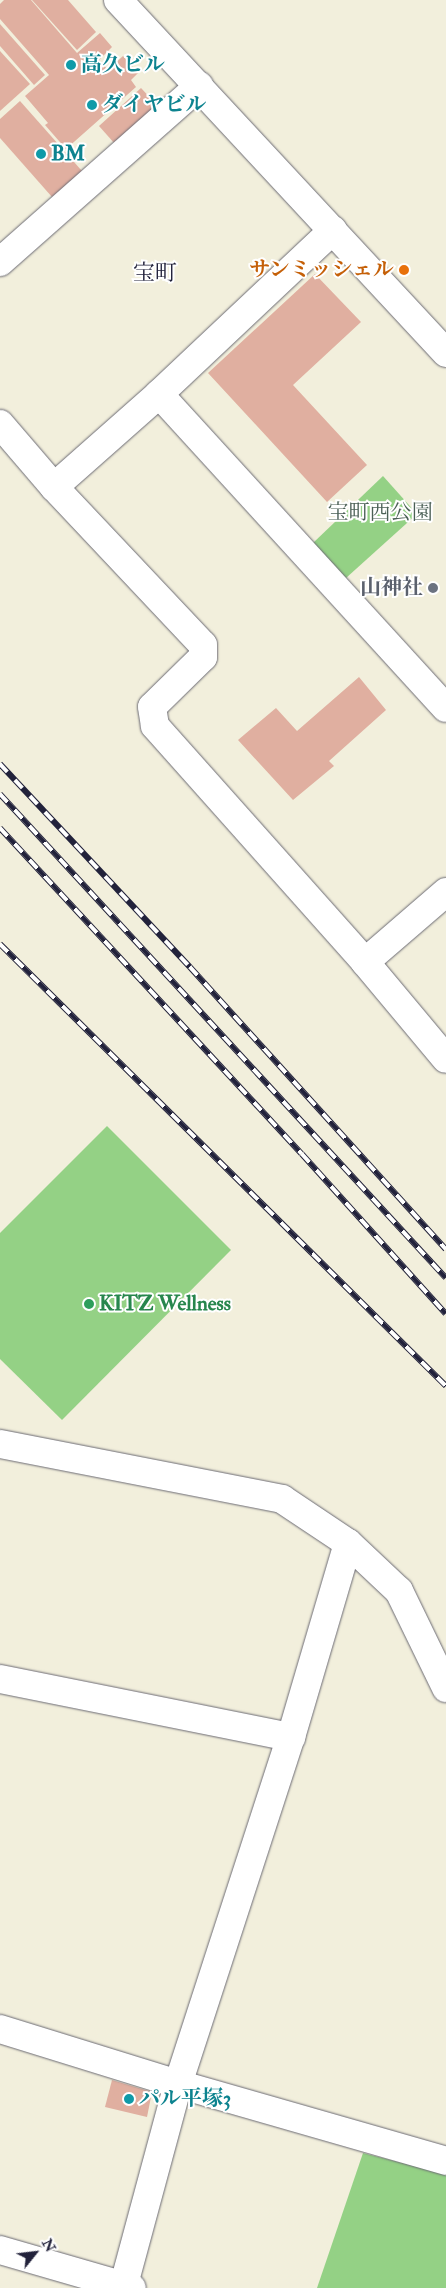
<!DOCTYPE html>
<html>
<head>
<meta charset="utf-8">
<style>
	body { margin:0 }
	#map { position:relative; width:446px; height:2288px; overflow:hidden; background:#f2efdc; font-family:"IM FELL Double Pica","Noto Serif JP",serif }
	div>[style] { position:absolute }
	.green>* { inset:0; background:#94d185 }
	.building>* { inset:0; background:#e0afa0 }
	.roads { filter:drop-shadow(0 0 1px #6b6a73) drop-shadow(0 0 1px #6b6a73) }
	.minor>* { height:28px; margin:-14px; padding:0 14px; transform-origin:14px; border-radius:14px; background:#fff }
	.tertiary>* { height:28px; margin:-14px; padding:0 14px; transform-origin:14px; border-radius:14px; background:#fff }
	.rail>* { height:5.5px; margin-top:-2.75px; transform-origin:0; background:repeating-linear-gradient(90deg,#fff 0 11px,#22223b 0 22px); box-sizing:border-box; border-block:1px solid #22223b }
	.dots>* { width:14px; height:14px; translate:-50% -50%; box-sizing:border-box; border:2px solid #fff; border-radius:50% }
	span { translate:-50% -50%; white-space:nowrap; text-align:center; line-height:1.15; -webkit-text-stroke:4px #fff; paint-order:stroke }
	.culture-label { font-size:21px; color:#0d838f; font-weight:700 }
	.left { translate:0 -50%; text-align:left }
	.food-label { font-size:21px; color:#c56008; font-weight:700 }
	.right { translate:-100% -50%; text-align:right }
	.park-label { font-size:21px; color:#4a5f55 }
	.worship-label { font-size:21px; color:#5b616d; font-weight:700 }
	.leisure-label { font-size:21px; color:#27864d; font-weight:700 }
	.neighbourhood-label { font-size:22px; color:#22223b }
	.north { position:absolute; left:10px; top:2228px; width:50px; height:50px; -webkit-text-stroke:4px #fff; paint-order:stroke; rotate:61deg; font-size:14px; font-weight:700; line-height:20px; text-align:center; color:#22223b }
	.north::after { content:''; display:block; margin:auto; width:18px; height:22px; background:#22223b; clip-path:polygon(50% 0,100% 100%,50% 72%,0 100%) }
</style>
</head>
<body>
<div id="map">
	<div class="green">
		<i style="clip-path:polygon(383px 476px,417px 514px,346px 578px,313px 543px)"></i>
		<i style="clip-path:polygon(107px 1126px,231px 1250px,62px 1420px,0 1359px,0 1233px)"></i>
		<i style="clip-path:polygon(363px 2153px,446px 2174px,446px 2288px,317px 2288px)"></i>
	</div>
	<div class="building">
		<i style="clip-path:polygon(4px 0,31px 0,77px 53px,100px 33px,112px 47px,99px 60px,108px 70px,123px 56px,138px 73px,131px 80px,136px 87px,66px 149px,45px 125px,48px 123px,25px 96px,49px 75px,0 19px,0 4px)"></i>
		<i style="clip-path:polygon(32px 0,68px 0,96px 32px,77px 50px)"></i>
		<i style="clip-path:polygon(0 24px,45px 75px,34px 85px,0 46px)"></i>
		<i style="clip-path:polygon(0 51px,30px 84px,0 111px)"></i>
		<i style="clip-path:polygon(141px 88px,157px 105px,115px 144px,99px 126px)"></i>
		<i style="clip-path:polygon(20px 101px,82px 171px,52px 197px,0 138px,0 119px)"></i>
		<i style="clip-path:polygon(315px 274px,361px 322px,293px 385px,367px 465px,327px 502px,208px 373px)"></i>
		<i style="clip-path:polygon(359px 677px,386px 710px,329px 761px,334px 766px,293px 800px,238px 740px,276px 708px,297px 731px)"></i>
		<i style="clip-path:polygon(112px 2080px,152px 2092px,147px 2117px,105px 2107px)"></i>
	</div>
	<div class="roads">
		<div class="minor">
			<i style="left:0;top:262px;width:266px;rotate:-41.5deg"></i>
			<i style="left:159px;top:394px;width:425px;rotate:47.6deg"></i>
			<i style="left:0;top:424px;width:83px;rotate:49.4deg"></i>
			<i style="left:54px;top:487px;width:217px;rotate:46.7deg"></i>
			<i style="left:203px;top:645px;width:12px;rotate:90deg"></i>
			<i style="left:203px;top:657px;width:71px;rotate:135.6deg"></i>
			<i style="left:152px;top:707px;width:19px;rotate:81deg"></i>
			<i style="left:155px;top:726px;width:316px;rotate:48.3deg"></i>
			<i style="left:365px;top:962px;width:126px;rotate:50.1deg"></i>
			<i style="left:54px;top:487px;width:140px;rotate:-41.5deg"></i>
			<i style="left:159px;top:394px;width:239px;rotate:-43.3deg"></i>
			<i style="left:365px;top:962px;width:107px;rotate:-40.8deg"></i>
			<i style="left:0;top:1444px;width:287px;rotate:11deg"></i>
			<i style="left:282px;top:1499px;width:79px;rotate:33.7deg"></i>
			<i style="left:348px;top:1543px;width:70px;rotate:43.3deg"></i>
			<i style="left:399px;top:1591px;width:108px;rotate:64.1deg"></i>
			<i style="left:0;top:1679px;width:297px;rotate:11.3deg"></i>
			<i style="left:0;top:2029px;width:186px;rotate:17.2deg"></i>
			<i style="left:178px;top:2084px;width:279px;rotate:16deg"></i>
			<i style="left:0;top:2250px;width:137px;rotate:16.1deg"></i>
			<i style="left:123px;top:2288px;width:211px;rotate:-74.9deg"></i>
			<i style="left:178px;top:2084px;width:365px;rotate:-72deg"></i>
			<i style="left:291px;top:1737px;width:202px;rotate:-73.6deg"></i>
		</div>
		<div class="tertiary">
			<i style="left:118px;top:0;width:482px;rotate:47.1deg"></i>
		</div>
	</div>
	<div class="rail">
		<i style="left:0;top:764px;width:278px;rotate:46.9deg"></i>
		<i style="left:190px;top:967px;width:381px;rotate:47.8deg"></i>
		<i style="left:0;top:794px;width:658px;rotate:47.34deg"></i>
		<i style="left:0;top:828px;width:444px;rotate:47.2deg"></i>
		<i style="left:302px;top:1154px;width:215px;rotate:48deg"></i>
		<i style="left:0;top:944px;width:628px;rotate:44.74deg"></i>
	</div>
	<div class="dots">
		<i style="left:71px;top:65px;background:#0f9aa8"></i>
		<i style="left:92px;top:105px;background:#0f9aa8"></i>
		<i style="left:41px;top:154px;background:#0f9aa8"></i>
		<i style="left:404px;top:270px;background:#e8710a"></i>
		<i style="left:433px;top:588px;background:#6b7280"></i>
		<i style="left:89px;top:1304px;background:#2e9e5b"></i>
		<i style="left:129px;top:2099px;background:#0f9aa8"></i>
	</div>
	<div class="culture-label">
		<span class="left" style="left:81px;top:65px">高久ビル</span>
		<span class="left" style="left:102px;top:105px">ダイヤビル</span>
		<span class="left" style="left:51px;top:154px">BM</span>
		<span class="left" style="left:139px;top:2099px">パル平塚3</span>
	</div>
	<div class="food-label">
		<span class="right" style="left:394px;top:270px">サンミッシェル</span>
	</div>
	<div class="park-label">
		<span style="left:380px;top:513px">宝町西公園</span>
	</div>
	<div class="worship-label">
		<span class="right" style="left:423px;top:588px">山神社</span>
	</div>
	<div class="leisure-label">
		<span class="left" style="left:99px;top:1304px">KITZ Wellness</span>
	</div>
	<div class="neighbourhood-label">
		<span style="left:155px;top:274px">宝町</span>
	</div>
	<div class="north">N</div>
</div>
</body>
</html>
